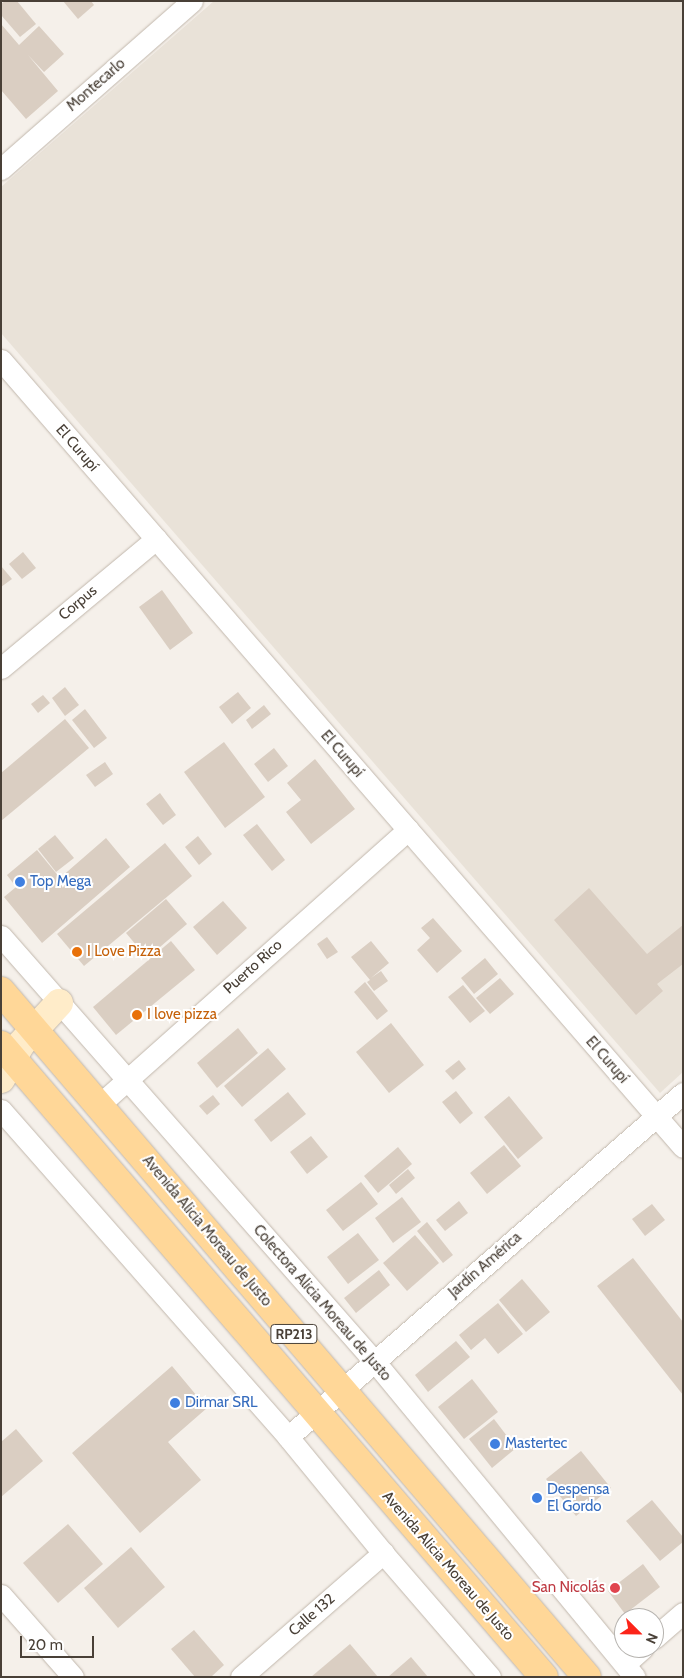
<!DOCTYPE html>
<html>
<head>
<meta charset="utf-8">
<style>
	body { margin:0 }
	#map { position:relative; width:684px; height:1678px; overflow:hidden; background:#f5f0ea; font-family:Cabin,sans-serif }
	div>[style] { position:absolute }
	.residential>* { inset:0; background:#e9e2d8 }
	.building>* { inset:0; background:#dacec2 }
	.roads { filter:drop-shadow(0 0 1px #c1b7ac) drop-shadow(0 0 1px #c1b7ac) }
	.street>* { height:21px; margin:-10.5px; padding:0 10.5px; transform-origin:10.5px; border-radius:10.5px; background:#fff }
	.secondary>* { height:28px; margin:-14px; padding:0 14px; transform-origin:14px; border-radius:14px; background:#ffecc9 }
	.primary>* { height:28px; margin:-14px; padding:0 14px; transform-origin:14px; border-radius:14px; background:#ffd798 }
	.dots>* { width:14px; height:14px; translate:-50% -50%; box-sizing:border-box; border:2px solid #fff; border-radius:50% }
	span { translate:-50% -50%; white-space:nowrap; text-align:center; line-height:1.15; -webkit-text-stroke:4px #fff; paint-order:stroke }
	.shield-label span { padding:1px 4px; background:#fff; border:1px solid; border-radius:4px; -webkit-text-stroke-width:0 }
	.shield-label { font-size:14px; color:#494037; font-weight:700 }
	.street-label { font-size:15px; color:#494037 }
	.shop-label { font-size:15px; color:#366cbe }
	.left { translate:0 -50%; text-align:left }
	.food-label { font-size:15px; color:#c56008 }
	.health-label { font-size:15px; color:#be3a42 }
	.right { translate:-100% -50%; text-align:right }
	.frame { position:absolute; inset:0; border:2px solid #494037; pointer-events:none }
	.north { position:absolute; left:614px; top:1608px; width:50px; height:50px; box-sizing:border-box; background:#fff; border:1px solid #b6b3af; border-radius:50%; rotate:113deg; font-size:14px; font-weight:700; line-height:20px; text-align:center; color:#494037 }
	.north::after { content:''; display:block; margin:auto; width:18px; height:22px; background:#fc2419; clip-path:polygon(50% 0,100% 100%,50% 72%,0 100%) }
	.scale { position:absolute; left:20px; top:1636px; width:74px; height:22px; box-sizing:border-box; border:2px solid #494037; border-top:0; padding-left:6px; font-size:15px; line-height:18px; white-space:nowrap; color:#494037; -webkit-text-stroke:4px #fff; paint-order:stroke }
</style>
</head>
<body>
<div id="map">
	<div class="residential">
		<i style="clip-path:polygon(214px 1px,683px 1px,683px 1072px,660px 1093px,1px 333px,1px 187px)"></i>
	</div>
	<div class="building">
		<i style="clip-path:polygon(5px 1px,17px 1px,36px 24px,20px 37px,1px 15px,1px 4px)"></i>
		<i style="clip-path:polygon(63px 1px,91px 1px,94px 5px,78px 19px)"></i>
		<i style="clip-path:polygon(1px 24px,19px 45px,39px 26px,64px 54px,44px 72px,28px 55px,58px 91px,26px 119px,1px 90px)"></i>
		<i style="clip-path:polygon(23px 552px,36px 568px,22px 579px,9px 564px)"></i>
		<i style="clip-path:polygon(1px 566px,12px 579px,1px 587px)"></i>
		<i style="clip-path:polygon(162px 590px,193px 633px,170px 650px,139px 607px)"></i>
		<i style="clip-path:polygon(65px 687px,79px 705px,65px 716px,52px 698px)"></i>
		<i style="clip-path:polygon(238px 692px,251px 708px,232px 724px,219px 707px)"></i>
		<i style="clip-path:polygon(43px 695px,50px 703px,38px 713px,31px 704px)"></i>
		<i style="clip-path:polygon(264px 705px,271px 714px,252px 729px,246px 720px)"></i>
		<i style="clip-path:polygon(85px 709px,107px 738px,94px 748px,72px 720px)"></i>
		<i style="clip-path:polygon(65px 719px,89px 748px,1px 821px,1px 773px)"></i>
		<i style="clip-path:polygon(224px 742px,265px 797px,225px 828px,184px 772px)"></i>
		<i style="clip-path:polygon(274px 748px,288px 766px,268px 782px,254px 764px)"></i>
		<i style="clip-path:polygon(315px 759px,355px 809px,311px 844px,286px 812px,301px 800px,287px 783px)"></i>
		<i style="clip-path:polygon(105px 762px,113px 774px,95px 787px,86px 775px)"></i>
		<i style="clip-path:polygon(160px 793px,176px 815px,163px 825px,146px 804px)"></i>
		<i style="clip-path:polygon(257px 824px,285px 860px,272px 871px,243px 835px)"></i>
		<i style="clip-path:polygon(55px 835px,74px 858px,56px 872px,38px 849px)"></i>
		<i style="clip-path:polygon(198px 836px,212px 854px,199px 865px,185px 847px)"></i>
		<i style="clip-path:polygon(106px 838px,130px 867px,42px 943px,4px 897px,16px 887px,7px 875px,37px 850px,60px 878px)"></i>
		<i style="clip-path:polygon(165px 843px,192px 876px,84px 966px,57px 934px)"></i>
		<i style="clip-path:polygon(589px 888px,647px 954px,683px 925px,683px 964px,657px 984px,663px 991px,636px 1015px,554px 920px)"></i>
		<i style="clip-path:polygon(166px 899px,187px 924px,147px 958px,126px 933px)"></i>
		<i style="clip-path:polygon(223px 901px,247px 928px,217px 955px,193px 927px)"></i>
		<i style="clip-path:polygon(433px 918px,462px 951px,437px 973px,417px 950px,430px 938px,421px 928px)"></i>
		<i style="clip-path:polygon(327px 937px,338px 952px,327px 959px,317px 944px)"></i>
		<i style="clip-path:polygon(171px 941px,195px 970px,116px 1035px,93px 1007px)"></i>
		<i style="clip-path:polygon(371px 941px,389px 963px,371px 978px,381px 971px,388px 981px,374px 991px,367px 982px,370px 980px,351px 957px)"></i>
		<i style="clip-path:polygon(485px 958px,498px 974px,474px 994px,461px 978px)"></i>
		<i style="clip-path:polygon(500px 978px,514px 994px,490px 1014px,476px 998px)"></i>
		<i style="clip-path:polygon(365px 982px,388px 1011px,377px 1020px,354px 992px)"></i>
		<i style="clip-path:polygon(463px 985px,485px 1011px,470px 1023px,448px 997px)"></i>
		<i style="clip-path:polygon(391px 1023px,424px 1065px,389px 1093px,356px 1052px)"></i>
		<i style="clip-path:polygon(238px 1028px,258px 1053px,217px 1088px,197px 1063px)"></i>
		<i style="clip-path:polygon(268px 1048px,286px 1069px,242px 1107px,224px 1086px)"></i>
		<i style="clip-path:polygon(459px 1060px,466px 1069px,453px 1080px,445px 1071px)"></i>
		<i style="clip-path:polygon(456px 1091px,473px 1113px,460px 1124px,442px 1102px)"></i>
		<i style="clip-path:polygon(288px 1092px,306px 1114px,271px 1142px,254px 1120px)"></i>
		<i style="clip-path:polygon(213px 1095px,220px 1104px,207px 1115px,199px 1106px)"></i>
		<i style="clip-path:polygon(509px 1096px,543px 1138px,518px 1159px,484px 1117px)"></i>
		<i style="clip-path:polygon(311px 1136px,328px 1157px,307px 1174px,290px 1152px)"></i>
		<i style="clip-path:polygon(504px 1145px,521px 1166px,487px 1194px,470px 1173px)"></i>
		<i style="clip-path:polygon(398px 1147px,412px 1164px,378px 1193px,364px 1176px)"></i>
		<i style="clip-path:polygon(408px 1169px,415px 1178px,396px 1194px,389px 1185px)"></i>
		<i style="clip-path:polygon(361px 1182px,378px 1204px,343px 1231px,326px 1210px)"></i>
		<i style="clip-path:polygon(402px 1197px,421px 1222px,393px 1243px,375px 1218px)"></i>
		<i style="clip-path:polygon(459px 1201px,468px 1213px,445px 1231px,436px 1220px)"></i>
		<i style="clip-path:polygon(652px 1204px,665px 1220px,645px 1236px,632px 1219px)"></i>
		<i style="clip-path:polygon(427px 1222px,453px 1255px,443px 1263px,417px 1231px)"></i>
		<i style="clip-path:polygon(358px 1233px,379px 1260px,348px 1284px,327px 1257px)"></i>
		<i style="clip-path:polygon(415px 1235px,439px 1263px,407px 1291px,383px 1263px)"></i>
		<i style="clip-path:polygon(633px 1258px,683px 1322px,683px 1395px,597px 1286px)"></i>
		<i style="clip-path:polygon(379px 1270px,390px 1285px,356px 1313px,344px 1298px)"></i>
		<i style="clip-path:polygon(522px 1279px,550px 1312px,526px 1332px,499px 1300px)"></i>
		<i style="clip-path:polygon(498px 1303px,523px 1334px,498px 1354px,485px 1338px,471px 1350px,459px 1335px)"></i>
		<i style="clip-path:polygon(456px 1341px,470px 1357px,428px 1392px,415px 1375px)"></i>
		<i style="clip-path:polygon(172px 1366px,207px 1408px,168px 1442px,201px 1480px,140px 1533px,72px 1453px)"></i>
		<i style="clip-path:polygon(472px 1379px,498px 1412px,464px 1439px,438px 1407px)"></i>
		<i style="clip-path:polygon(494px 1419px,516px 1448px,492px 1468px,469px 1439px)"></i>
		<i style="clip-path:polygon(16px 1429px,43px 1461px,1px 1497px,1px 1442px)"></i>
		<i style="clip-path:polygon(581px 1451px,611px 1488px,576px 1516px,546px 1479px)"></i>
		<i style="clip-path:polygon(652px 1500px,683px 1537px,683px 1542px,660px 1561px,626px 1521px)"></i>
		<i style="clip-path:polygon(68px 1524px,103px 1564px,58px 1603px,23px 1563px)"></i>
		<i style="clip-path:polygon(131px 1547px,165px 1587px,118px 1628px,84px 1588px)"></i>
		<i style="clip-path:polygon(643px 1564px,660px 1587px,625px 1614px,608px 1591px)"></i>
		<i style="clip-path:polygon(194px 1630px,224px 1665px,211px 1677px,195px 1677px,171px 1649px)"></i>
		<i style="clip-path:polygon(350px 1644px,378px 1677px,311px 1677px)"></i>
		<i style="clip-path:polygon(411px 1657px,428px 1677px,388px 1677px)"></i>
	</div>
	<div class="roads">
		<div class="street">
			<i style="left:1px;top:169px;width:254px;rotate:-41.3deg"></i>
			<i style="left:1px;top:360px;width:1041px;rotate:49.09deg"></i>
			<i style="left:1px;top:668px;width:202px;rotate:-39.8deg"></i>
			<i style="left:1px;top:936px;width:567px;rotate:48.72deg"></i>
			<i style="left:375px;top:1362px;width:408px;rotate:50.5deg"></i>
			<i style="left:99px;top:1105px;width:414px;rotate:-41.7deg"></i>
			<i style="left:1px;top:1110px;width:435px;rotate:48.7deg"></i>
			<i style="left:288px;top:1437px;width:150px;rotate:50.7deg"></i>
			<i style="left:383px;top:1553px;width:164px;rotate:49.2deg"></i>
			<i style="left:288px;top:1437px;width:524px;rotate:-41.05deg"></i>
			<i style="left:1px;top:1595px;width:109px;rotate:48.7deg"></i>
			<i style="left:654px;top:1638px;width:38px;rotate:-41deg"></i>
			<i style="left:625px;top:1664px;width:24px;rotate:-42deg"></i>
			<i style="left:241px;top:1677px;width:189px;rotate:-41.1deg"></i>
		</div>
		<div class="secondary">
			<i style="left:1px;top:1079px;width:40px;rotate:-60.3deg"></i>
			<i style="left:21px;top:1044px;width:56px;rotate:-47.2deg"></i>
		</div>
		<div class="primary">
			<i style="left:1px;top:991px;width:902px;rotate:49.5deg"></i>
			<i style="left:1px;top:1045px;width:833px;rotate:49.33deg"></i>
		</div>
	</div>
	<div class="dots">
		<i style="left:20px;top:882px;background:#3f7fe0"></i>
		<i style="left:77px;top:952px;background:#e8710a"></i>
		<i style="left:137px;top:1015px;background:#e8710a"></i>
		<i style="left:175px;top:1403px;background:#3f7fe0"></i>
		<i style="left:495px;top:1444px;background:#3f7fe0"></i>
		<i style="left:537px;top:1498px;background:#3f7fe0"></i>
		<i style="left:615px;top:1588px;background:#e0444e"></i>
	</div>
	<div class="shield-label">
		<span style="left:294px;top:1334px">RP213</span>
	</div>
	<div class="street-label">
		<span style="left:96px;top:85px;rotate:-41deg">Montecarlo</span>
		<span style="left:77px;top:448px;rotate:49deg">El Curupí</span>
		<span style="left:78px;top:603px;rotate:-40deg">Corpus</span>
		<span style="left:342px;top:754px;rotate:49deg">El Curupí</span>
		<span style="left:253px;top:967px;rotate:-42deg">Puerto Rico</span>
		<span style="left:607px;top:1060px;rotate:49deg">El Curupí</span>
		<span style="left:207px;top:1231px;rotate:50deg">Avenida Alicia Moreau de Justo</span>
		<span style="left:485px;top:1265px;rotate:-41deg">Jardín América</span>
		<span style="left:322px;top:1303px;rotate:49deg">Colectora Alicia Moreau de Justo</span>
		<span style="left:448px;top:1566px;rotate:49deg">Avenida Alicia Moreau de Justo</span>
		<span style="left:312px;top:1615px;rotate:-41deg">Calle 132</span>
	</div>
	<div class="shop-label">
		<span class="left" style="left:30px;top:882px">Top Mega</span>
		<span class="left" style="left:185px;top:1403px">Dirmar SRL</span>
		<span class="left" style="left:505px;top:1444px">Mastertec</span>
		<span class="left" style="left:547px;top:1498px">Despensa<br>El Gordo</span>
	</div>
	<div class="food-label">
		<span class="left" style="left:87px;top:952px">I Love Pizza</span>
		<span class="left" style="left:147px;top:1015px">I love pizza</span>
	</div>
	<div class="health-label">
		<span class="right" style="left:605px;top:1588px">San Nicolás</span>
	</div>
	<div class="frame"></div>
	<div class="north">N</div>
	<div class="scale">20 m</div>
</div>
</body>
</html>
